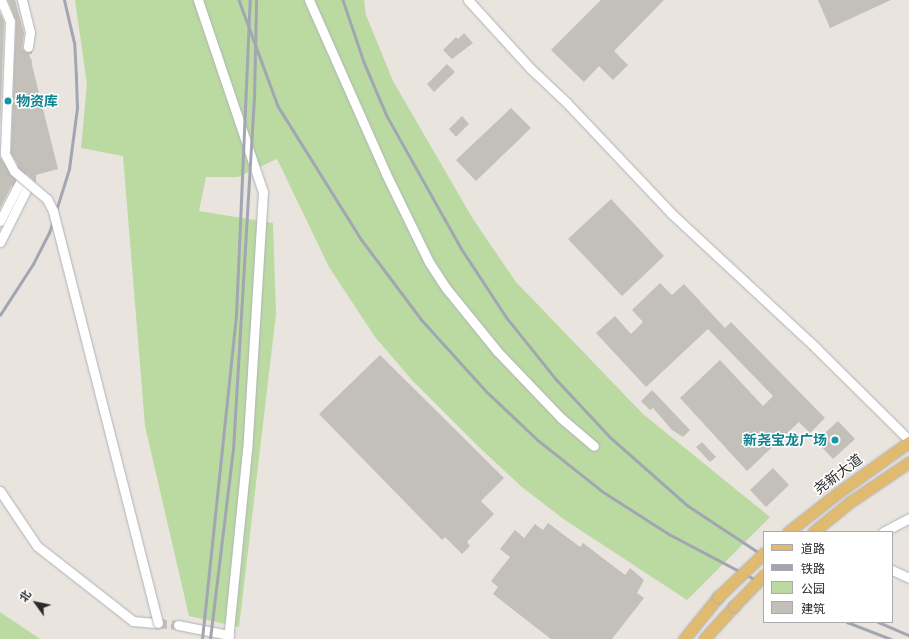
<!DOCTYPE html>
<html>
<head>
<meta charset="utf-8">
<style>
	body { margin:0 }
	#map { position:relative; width:909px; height:639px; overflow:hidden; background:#eae4de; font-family:"Roboto Condensed","Noto Sans SC",sans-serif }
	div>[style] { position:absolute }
	.green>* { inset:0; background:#badaa1 }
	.building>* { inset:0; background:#c3bfb9 }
	.minor-tunnel>* { height:9px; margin-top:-4.5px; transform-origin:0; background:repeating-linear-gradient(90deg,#c4bfba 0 9px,transparent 0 13.5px) }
	.roads { filter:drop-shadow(0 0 1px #afb1b9) drop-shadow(0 0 1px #afb1b9) }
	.minor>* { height:9px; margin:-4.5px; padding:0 4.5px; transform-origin:4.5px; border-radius:4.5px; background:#fff }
	.major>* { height:11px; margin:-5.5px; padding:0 5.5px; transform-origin:5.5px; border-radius:5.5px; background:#dfba6f }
	.rail>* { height:2.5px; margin:-1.25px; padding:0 1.25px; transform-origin:1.25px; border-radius:1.25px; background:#a2a6b2 }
	.bridges { filter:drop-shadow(0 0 1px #afb1b9) drop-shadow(0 0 1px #afb1b9) }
	.minor-bridge>* { height:9px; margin:-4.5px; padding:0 4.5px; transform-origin:4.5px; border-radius:4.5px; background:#fff }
	.major-bridge>* { height:11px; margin:-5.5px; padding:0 5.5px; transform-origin:5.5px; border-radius:5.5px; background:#dfba6f }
	.dots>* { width:11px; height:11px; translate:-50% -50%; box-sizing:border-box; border:2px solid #fff; border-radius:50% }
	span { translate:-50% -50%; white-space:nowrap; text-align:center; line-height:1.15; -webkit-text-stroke:3px #fff; paint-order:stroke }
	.culture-label { font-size:14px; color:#0d838f; font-weight:700 }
	.left { translate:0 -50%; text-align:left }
	.right { translate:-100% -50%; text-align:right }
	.street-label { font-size:14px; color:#2a2a2a }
	.legend { position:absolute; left:763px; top:531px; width:130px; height:92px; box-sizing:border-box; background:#fff; border:1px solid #aaa; margin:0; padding:5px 7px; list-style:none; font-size:12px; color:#2a2a2a }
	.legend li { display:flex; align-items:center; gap:8px; height:20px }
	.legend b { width:20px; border:1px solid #aaa }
	.north { position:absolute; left:16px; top:583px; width:40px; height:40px; -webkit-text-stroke:3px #fff; paint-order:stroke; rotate:303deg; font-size:11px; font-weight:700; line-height:16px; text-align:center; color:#2a2a2a }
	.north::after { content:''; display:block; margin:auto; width:14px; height:18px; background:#2a2a2a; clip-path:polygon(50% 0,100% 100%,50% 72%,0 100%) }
</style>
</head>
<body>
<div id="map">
	<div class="green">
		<i style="clip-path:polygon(75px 0,364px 0,366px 15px,393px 81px,473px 219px,516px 282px,643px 414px,770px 517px,687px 600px,565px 520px,523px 488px,480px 448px,412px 380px,375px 337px,329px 267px,277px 159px,238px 177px,206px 177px,199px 211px,273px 223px,276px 314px,239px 627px,189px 616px,145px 426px,123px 156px,81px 148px,87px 84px)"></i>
		<i style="clip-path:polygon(0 612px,40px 639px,0 639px)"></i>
	</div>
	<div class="building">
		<i style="clip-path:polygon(8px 0,15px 0,24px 33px,22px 49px,29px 53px,58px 169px,36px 175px,36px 182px,19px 167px,11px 153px,16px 21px)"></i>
		<i style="clip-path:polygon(601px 0,664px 0,614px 51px,628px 65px,613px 80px,599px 66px,584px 82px,551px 50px)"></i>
		<i style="clip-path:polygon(818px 0,891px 0,830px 28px)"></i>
		<i style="clip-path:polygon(0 13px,4px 22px,0 127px)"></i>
		<i style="clip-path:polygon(464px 33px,473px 43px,452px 59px,443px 50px,456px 37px,458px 39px)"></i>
		<i style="clip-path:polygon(447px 64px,455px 72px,434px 92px,427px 84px)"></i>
		<i style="clip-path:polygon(511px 108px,531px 128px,476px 181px,456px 160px)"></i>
		<i style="clip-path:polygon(462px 116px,469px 124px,456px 137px,449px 129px)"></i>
		<i style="clip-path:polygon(0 157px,15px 179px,0 208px)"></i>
		<i style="clip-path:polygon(611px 199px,664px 256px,622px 296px,568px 239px)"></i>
		<i style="clip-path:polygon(660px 283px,672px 295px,684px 284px,725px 328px,731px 322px,825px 418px,810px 433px,799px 422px,747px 471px,680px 398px,720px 360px,763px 406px,773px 396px,708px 329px,646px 387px,596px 333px,615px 316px,631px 334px,643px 322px,632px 310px)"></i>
		<i style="clip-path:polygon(380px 355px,504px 478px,481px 501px,494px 514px,467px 542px,470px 546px,462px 554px,445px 537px,442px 540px,319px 414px)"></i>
		<i style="clip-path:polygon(652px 390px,690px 430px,683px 437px,672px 430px,653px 408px,650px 410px,641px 401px)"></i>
		<i style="clip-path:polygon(838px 421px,855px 439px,833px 459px,816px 441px)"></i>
		<i style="clip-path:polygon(702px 442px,716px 457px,710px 462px,696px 447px)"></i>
		<i style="clip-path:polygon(773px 468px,789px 485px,766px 507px,750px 490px)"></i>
		<i style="clip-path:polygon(548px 523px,580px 547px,583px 543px,625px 575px,630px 568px,644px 580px,637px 593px,644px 598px,612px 639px,551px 639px,493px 594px,498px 587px,491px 581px,510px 557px,500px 549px,515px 530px,524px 538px,535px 524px,543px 530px)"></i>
	</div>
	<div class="minor-tunnel">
		<i style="left:0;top:185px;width:12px"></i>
		<i style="left:12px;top:185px;width:13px;rotate:-48deg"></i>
		<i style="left:21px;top:175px;width:128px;rotate:-86.9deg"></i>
		<i style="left:158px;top:623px;width:20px;rotate:6deg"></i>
	</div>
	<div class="roads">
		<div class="minor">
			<i style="left:22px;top:0;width:33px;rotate:76deg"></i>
			<i style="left:30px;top:32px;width:15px;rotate:98deg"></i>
			<i style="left:198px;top:0;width:203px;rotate:71.3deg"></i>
			<i style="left:263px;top:192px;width:258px;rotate:93.5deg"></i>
			<i style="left:247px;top:450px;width:190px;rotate:95.7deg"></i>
			<i style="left:309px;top:0;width:190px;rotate:66.1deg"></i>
			<i style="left:386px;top:174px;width:98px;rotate:64deg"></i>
			<i style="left:429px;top:262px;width:31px;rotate:57deg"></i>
			<i style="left:446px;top:288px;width:81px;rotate:51deg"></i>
			<i style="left:497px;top:351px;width:93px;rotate:46.3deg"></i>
			<i style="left:561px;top:418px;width:43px;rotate:40.3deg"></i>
			<i style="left:468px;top:0;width:93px;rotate:47.6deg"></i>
			<i style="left:531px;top:69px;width:50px;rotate:43.4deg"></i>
			<i style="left:567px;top:103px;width:153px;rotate:46.6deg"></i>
			<i style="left:672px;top:214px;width:197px;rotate:42.9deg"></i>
			<i style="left:816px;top:348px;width:131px;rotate:44.7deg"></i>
			<i style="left:0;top:221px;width:48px;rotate:-62.9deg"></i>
			<i style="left:0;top:242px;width:65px;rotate:-63.4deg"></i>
			<i style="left:0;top:491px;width:66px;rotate:56.1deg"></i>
			<i style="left:37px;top:546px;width:122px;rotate:38deg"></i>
			<i style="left:133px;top:621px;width:25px;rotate:5deg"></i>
			<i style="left:883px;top:532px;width:30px;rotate:-28deg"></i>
			<i style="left:892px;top:570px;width:19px;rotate:25deg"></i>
			<i style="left:178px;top:625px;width:52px;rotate:11.1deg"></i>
		</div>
		<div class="major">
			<i style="left:788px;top:532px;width:65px;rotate:-38.1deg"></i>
			<i style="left:839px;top:492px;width:86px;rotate:-35.5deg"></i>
			<i style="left:813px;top:532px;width:48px;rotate:-39deg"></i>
			<i style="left:850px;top:502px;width:71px;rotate:-34.1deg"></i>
			<i style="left:684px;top:639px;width:54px;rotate:-51deg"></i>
			<i style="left:704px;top:639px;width:45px;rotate:-47.7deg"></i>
		</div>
	</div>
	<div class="rail">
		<i style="left:239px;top:0;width:113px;rotate:69.8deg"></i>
		<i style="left:278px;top:106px;width:157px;rotate:58deg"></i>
		<i style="left:361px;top:239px;width:100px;rotate:53.1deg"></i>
		<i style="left:421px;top:319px;width:98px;rotate:47.9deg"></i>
		<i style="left:487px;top:392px;width:71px;rotate:43.3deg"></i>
		<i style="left:539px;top:441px;width:80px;rotate:38.4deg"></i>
		<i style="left:602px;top:491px;width:80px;rotate:32.7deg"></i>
		<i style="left:669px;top:534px;width:107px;rotate:27.8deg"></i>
		<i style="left:343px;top:0;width:65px;rotate:71.3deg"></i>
		<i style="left:364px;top:62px;width:59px;rotate:66.9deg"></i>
		<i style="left:387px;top:116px;width:151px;rotate:60.7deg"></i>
		<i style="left:461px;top:248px;width:84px;rotate:56.7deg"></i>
		<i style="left:507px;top:318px;width:78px;rotate:51.2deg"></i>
		<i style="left:556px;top:379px;width:79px;rotate:47deg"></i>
		<i style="left:610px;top:437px;width:103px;rotate:41.4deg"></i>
		<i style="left:687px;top:505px;width:92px;rotate:33.5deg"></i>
		<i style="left:0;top:315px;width:61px;rotate:-57.1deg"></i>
		<i style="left:33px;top:264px;width:35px;rotate:-63deg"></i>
		<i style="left:49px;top:233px;width:67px;rotate:-72.6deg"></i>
		<i style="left:69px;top:169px;width:62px;rotate:-82.5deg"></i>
		<i style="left:77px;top:108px;width:31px;rotate:-92deg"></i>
		<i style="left:76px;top:77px;width:34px;rotate:-93deg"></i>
		<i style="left:74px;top:43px;width:44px;rotate:-103.1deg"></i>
		<i style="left:847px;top:622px;width:47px;rotate:21.1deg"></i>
		<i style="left:878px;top:622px;width:34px;rotate:23deg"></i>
		<i style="left:202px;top:639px;width:326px;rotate:-84deg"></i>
		<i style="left:236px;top:315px;width:315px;rotate:-87.5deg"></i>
		<i style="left:210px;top:639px;width:190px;rotate:-83.1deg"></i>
		<i style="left:233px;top:450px;width:352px;rotate:-86.6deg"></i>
		<i style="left:254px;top:99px;width:99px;rotate:-88.8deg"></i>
	</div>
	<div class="bridges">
		<div class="minor-bridge">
			<i style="left:1px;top:0;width:23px;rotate:67deg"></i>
			<i style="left:10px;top:21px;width:133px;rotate:92.2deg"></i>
			<i style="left:5px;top:154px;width:19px;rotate:62deg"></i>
			<i style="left:14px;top:171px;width:43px;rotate:40.3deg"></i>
			<i style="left:47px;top:199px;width:13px;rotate:63deg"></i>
			<i style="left:53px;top:211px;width:425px;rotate:75.7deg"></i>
		</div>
		<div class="major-bridge">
			<i style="left:718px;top:597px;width:64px;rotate:-43.7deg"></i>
			<i style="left:734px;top:606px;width:43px;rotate:-45.9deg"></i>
		</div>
	</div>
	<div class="dots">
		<i style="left:8px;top:101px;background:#0f9aa8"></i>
		<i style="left:835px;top:440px;background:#0f9aa8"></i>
	</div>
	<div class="culture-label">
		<span class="left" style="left:16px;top:101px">物资库</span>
		<span class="right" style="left:827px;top:440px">新尧宝龙广场</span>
	</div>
	<div class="street-label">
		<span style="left:838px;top:474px;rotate:-37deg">尧新大道</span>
	</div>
	<ul class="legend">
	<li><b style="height:5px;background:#dfba6f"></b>道路</li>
	<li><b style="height:5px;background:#a2a6b2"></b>铁路</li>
	<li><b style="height:11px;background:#badaa1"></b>公园</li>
	<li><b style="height:11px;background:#c3bfb9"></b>建筑</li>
	</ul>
	<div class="north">北</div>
</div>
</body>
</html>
